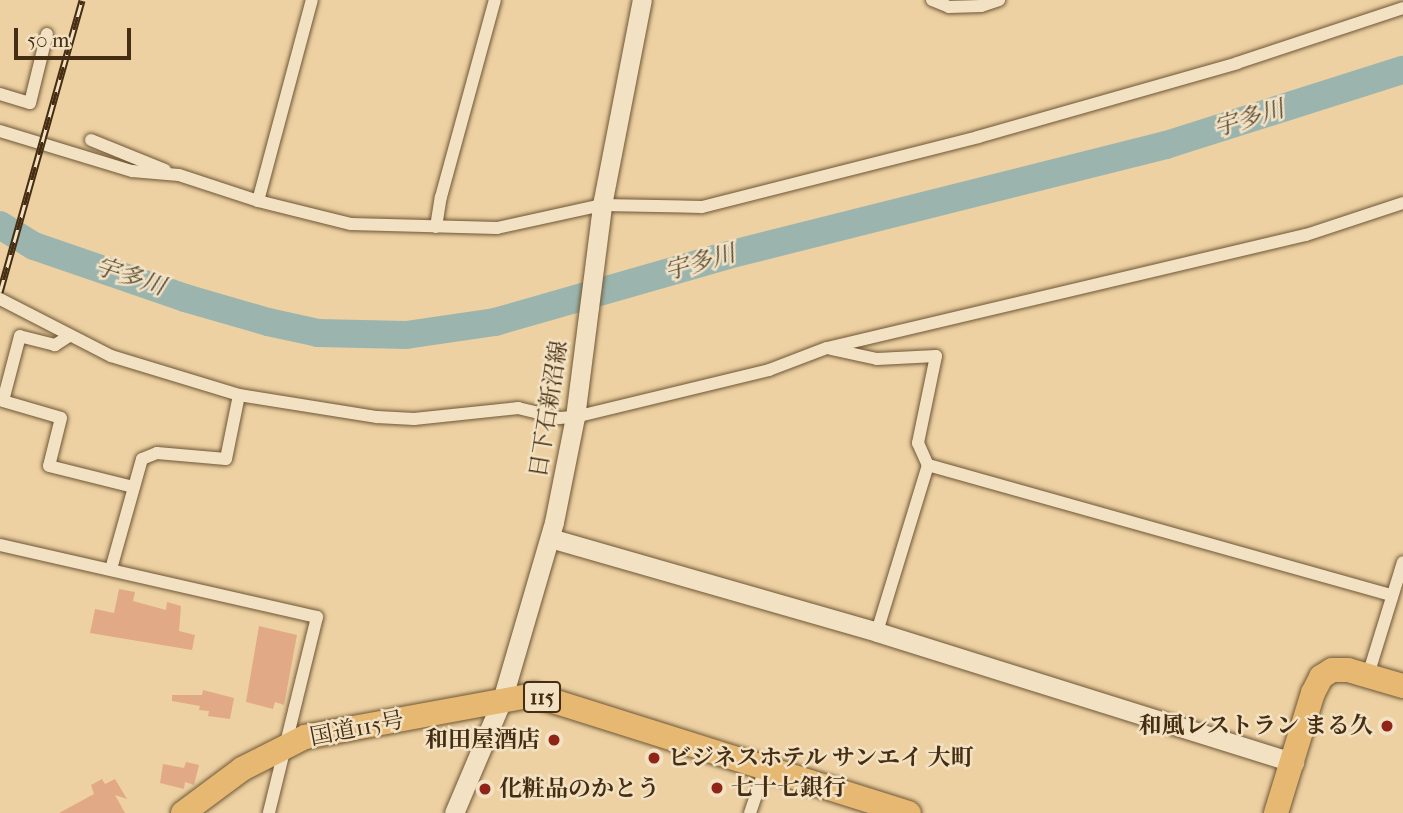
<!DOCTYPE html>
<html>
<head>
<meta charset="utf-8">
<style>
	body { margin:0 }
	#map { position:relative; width:1403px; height:813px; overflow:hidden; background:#edd1a2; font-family:"IM FELL French Canon","Noto Serif JP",serif }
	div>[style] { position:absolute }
	.river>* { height:28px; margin:-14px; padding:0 14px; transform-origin:14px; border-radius:14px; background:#9bb5ae }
	.building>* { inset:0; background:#e2a986 }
	.roads { filter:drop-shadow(0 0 2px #6e5636) drop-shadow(0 0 2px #6e5636) }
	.street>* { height:12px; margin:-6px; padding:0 6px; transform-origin:6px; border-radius:6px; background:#f3e1c3 }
	.secondary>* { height:19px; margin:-9.5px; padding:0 9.5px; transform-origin:9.5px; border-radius:9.5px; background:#f3e1c3 }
	.highway>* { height:24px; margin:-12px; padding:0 12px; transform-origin:12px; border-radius:12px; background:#e6b871 }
	.rail>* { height:7px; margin-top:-3.5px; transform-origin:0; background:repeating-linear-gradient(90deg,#f3e1c3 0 13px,#442d12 0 26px); box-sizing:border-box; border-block:2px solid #442d12 }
	.dots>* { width:19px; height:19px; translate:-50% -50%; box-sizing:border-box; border:4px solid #f3e1c3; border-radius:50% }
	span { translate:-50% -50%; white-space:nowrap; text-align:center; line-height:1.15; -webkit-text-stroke:5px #f3e1c3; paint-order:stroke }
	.shield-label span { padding:2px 5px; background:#f3e1c3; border:2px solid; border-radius:5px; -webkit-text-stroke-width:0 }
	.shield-label { font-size:21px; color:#442d12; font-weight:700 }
	.street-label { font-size:23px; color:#442d12 }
	.poi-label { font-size:23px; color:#442d12; font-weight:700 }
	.right { translate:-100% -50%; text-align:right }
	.left { translate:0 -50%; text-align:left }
	.water-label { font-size:24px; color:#554831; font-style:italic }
	.scale { position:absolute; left:14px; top:28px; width:117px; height:32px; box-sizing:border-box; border:4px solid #442d12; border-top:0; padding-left:9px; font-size:21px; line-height:24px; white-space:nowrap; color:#442d12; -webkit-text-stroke:5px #f3e1c3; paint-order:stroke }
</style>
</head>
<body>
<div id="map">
	<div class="river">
		<i style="left:0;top:225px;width:40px;rotate:32deg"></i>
		<i style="left:34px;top:246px;width:160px;rotate:19deg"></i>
		<i style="left:185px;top:298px;width:86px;rotate:16.1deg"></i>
		<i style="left:268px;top:322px;width:51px;rotate:12.4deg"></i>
		<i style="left:318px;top:333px;width:88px;rotate:1.3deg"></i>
		<i style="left:406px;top:335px;width:90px;rotate:-8.3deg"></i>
		<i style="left:495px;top:322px;width:242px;rotate:-16deg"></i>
		<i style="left:728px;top:255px;width:452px;rotate:-14.1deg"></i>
		<i style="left:1166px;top:145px;width:249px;rotate:-17.6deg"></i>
	</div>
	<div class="building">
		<i style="clip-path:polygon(119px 589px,135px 592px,133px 601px,166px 610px,167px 602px,181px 606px,179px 631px,195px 635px,192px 650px,90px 633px,95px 609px,114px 613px)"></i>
		<i style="clip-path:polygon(259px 626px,297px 635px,284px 705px,275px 702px,273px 709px,246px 702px)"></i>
		<i style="clip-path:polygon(203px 690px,234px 698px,230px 719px,208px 716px,209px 711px,199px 710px,200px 706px,172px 701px,172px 695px,202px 695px)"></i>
		<i style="clip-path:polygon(186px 762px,199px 765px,194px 785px,185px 782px,184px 789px,160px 783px,163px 764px,184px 768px)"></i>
		<i style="clip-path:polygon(102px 779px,105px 784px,115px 779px,127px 799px,115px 795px,125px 813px,59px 813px,94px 794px,91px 785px)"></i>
	</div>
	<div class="roads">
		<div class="street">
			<i style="left:932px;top:0;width:18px;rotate:22deg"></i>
			<i style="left:949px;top:7px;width:32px;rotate:-2deg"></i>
			<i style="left:981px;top:6px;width:19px;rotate:-18deg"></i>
			<i style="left:0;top:94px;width:31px;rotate:17deg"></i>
			<i style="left:30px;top:103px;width:71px;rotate:-76.2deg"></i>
			<i style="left:0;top:131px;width:138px;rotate:16.9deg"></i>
			<i style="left:132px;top:171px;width:47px;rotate:4.9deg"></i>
			<i style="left:179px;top:175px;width:83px;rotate:18.2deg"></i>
			<i style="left:258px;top:201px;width:96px;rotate:13.9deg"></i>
			<i style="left:351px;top:224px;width:146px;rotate:1.6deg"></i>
			<i style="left:497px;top:228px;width:107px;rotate:-12.4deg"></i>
			<i style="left:602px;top:205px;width:100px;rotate:1.1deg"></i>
			<i style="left:702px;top:207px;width:285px;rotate:-14.2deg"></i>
			<i style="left:978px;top:137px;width:269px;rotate:-15.9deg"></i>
			<i style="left:1237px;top:63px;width:175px;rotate:-18.3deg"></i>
			<i style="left:91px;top:140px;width:80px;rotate:22.1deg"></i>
			<i style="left:258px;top:201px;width:208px;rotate:-75deg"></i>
			<i style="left:436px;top:227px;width:30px;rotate:-81deg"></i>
			<i style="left:441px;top:197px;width:204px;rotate:-74.7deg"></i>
			<i style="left:0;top:299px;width:125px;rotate:27.2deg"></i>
			<i style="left:111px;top:356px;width:134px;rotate:16.9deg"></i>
			<i style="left:239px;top:395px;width:140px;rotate:9.1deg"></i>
			<i style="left:377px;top:417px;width:37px;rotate:3deg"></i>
			<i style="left:414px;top:419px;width:105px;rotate:-6deg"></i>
			<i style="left:518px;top:408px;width:42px;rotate:13.7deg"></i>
			<i style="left:559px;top:418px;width:16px;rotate:-4deg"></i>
			<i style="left:575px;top:417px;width:200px;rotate:-13.6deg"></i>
			<i style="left:769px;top:370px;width:62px;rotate:-20.8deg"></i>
			<i style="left:827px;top:348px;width:492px;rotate:-13.3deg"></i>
			<i style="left:1306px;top:235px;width:102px;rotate:-18.3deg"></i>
			<i style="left:69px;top:336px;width:17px;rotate:147deg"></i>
			<i style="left:55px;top:345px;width:36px;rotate:-166deg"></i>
			<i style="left:20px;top:336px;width:67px;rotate:104.7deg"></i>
			<i style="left:3px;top:401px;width:60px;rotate:16.3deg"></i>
			<i style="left:61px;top:418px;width:49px;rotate:104deg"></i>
			<i style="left:49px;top:466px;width:87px;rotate:14deg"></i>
			<i style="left:831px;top:349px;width:47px;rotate:12.3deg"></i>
			<i style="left:877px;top:359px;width:59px;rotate:-2.9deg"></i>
			<i style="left:936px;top:356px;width:89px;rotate:101.7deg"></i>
			<i style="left:918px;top:443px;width:24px;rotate:66deg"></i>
			<i style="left:928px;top:465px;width:175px;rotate:107deg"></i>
			<i style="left:928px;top:465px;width:482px;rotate:15.7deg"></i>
			<i style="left:0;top:545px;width:325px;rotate:12.8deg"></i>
			<i style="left:317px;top:617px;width:202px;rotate:103.8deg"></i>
			<i style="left:111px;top:569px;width:114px;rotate:-74.3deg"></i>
			<i style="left:142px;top:459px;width:16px;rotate:-22deg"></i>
			<i style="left:157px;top:453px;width:69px;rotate:5deg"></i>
			<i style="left:226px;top:459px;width:65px;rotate:-78.5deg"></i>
			<i style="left:1368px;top:675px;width:118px;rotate:-72.8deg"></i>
			<i style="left:750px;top:813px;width:46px;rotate:-71.2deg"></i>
		</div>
		<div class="secondary">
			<i style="left:550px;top:538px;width:340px;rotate:16deg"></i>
			<i style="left:877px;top:632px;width:437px;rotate:17.4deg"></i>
			<i style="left:454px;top:813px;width:123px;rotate:-67deg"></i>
			<i style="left:502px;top:700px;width:185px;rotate:-73.7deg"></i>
			<i style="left:554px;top:522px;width:107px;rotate:-78.7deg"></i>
			<i style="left:575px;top:417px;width:214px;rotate:-82.7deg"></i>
			<i style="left:602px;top:205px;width:209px;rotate:-79deg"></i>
		</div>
		<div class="highway">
			<i style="left:183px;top:813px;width:74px;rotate:-36.7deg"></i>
			<i style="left:242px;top:769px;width:71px;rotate:-26.9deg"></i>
			<i style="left:305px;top:737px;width:233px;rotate:-10.4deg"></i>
			<i style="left:534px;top:695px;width:393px;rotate:17.5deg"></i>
			<i style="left:1276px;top:813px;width:126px;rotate:-72.9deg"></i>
			<i style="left:1313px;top:693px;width:18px;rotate:-63deg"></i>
			<i style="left:1321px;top:677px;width:13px;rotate:-32deg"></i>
			<i style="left:1332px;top:670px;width:16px"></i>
			<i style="left:1348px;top:670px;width:57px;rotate:16.2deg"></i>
		</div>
	</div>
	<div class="rail">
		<i style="left:0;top:292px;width:303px;rotate:-74.3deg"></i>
	</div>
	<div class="dots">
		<i style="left:1387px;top:726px;background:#8f2418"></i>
		<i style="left:554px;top:740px;background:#8f2418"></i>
		<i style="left:654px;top:758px;background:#8f2418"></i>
		<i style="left:717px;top:788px;background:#8f2418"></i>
		<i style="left:485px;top:789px;background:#8f2418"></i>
	</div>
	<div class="shield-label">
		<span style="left:542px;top:697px">115</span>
	</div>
	<div class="street-label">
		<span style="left:549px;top:409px;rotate:-81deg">日下石新沼線</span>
		<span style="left:357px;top:729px;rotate:-11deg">国道115号</span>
	</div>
	<div class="poi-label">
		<span class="right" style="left:1373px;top:726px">和風レストラン まる久</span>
		<span class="right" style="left:540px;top:740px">和田屋酒店</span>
		<span class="left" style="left:668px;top:758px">ビジネスホテル サンエイ 大町</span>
		<span class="left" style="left:731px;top:788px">七十七銀行</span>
		<span class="left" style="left:499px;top:789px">化粧品のかとう</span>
	</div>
	<div class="water-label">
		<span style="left:1249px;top:119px;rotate:-17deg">宇多川</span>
		<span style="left:700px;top:263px;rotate:-16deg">宇多川</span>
		<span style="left:130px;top:277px;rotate:18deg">宇多川</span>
	</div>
	<div class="scale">50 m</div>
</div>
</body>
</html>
